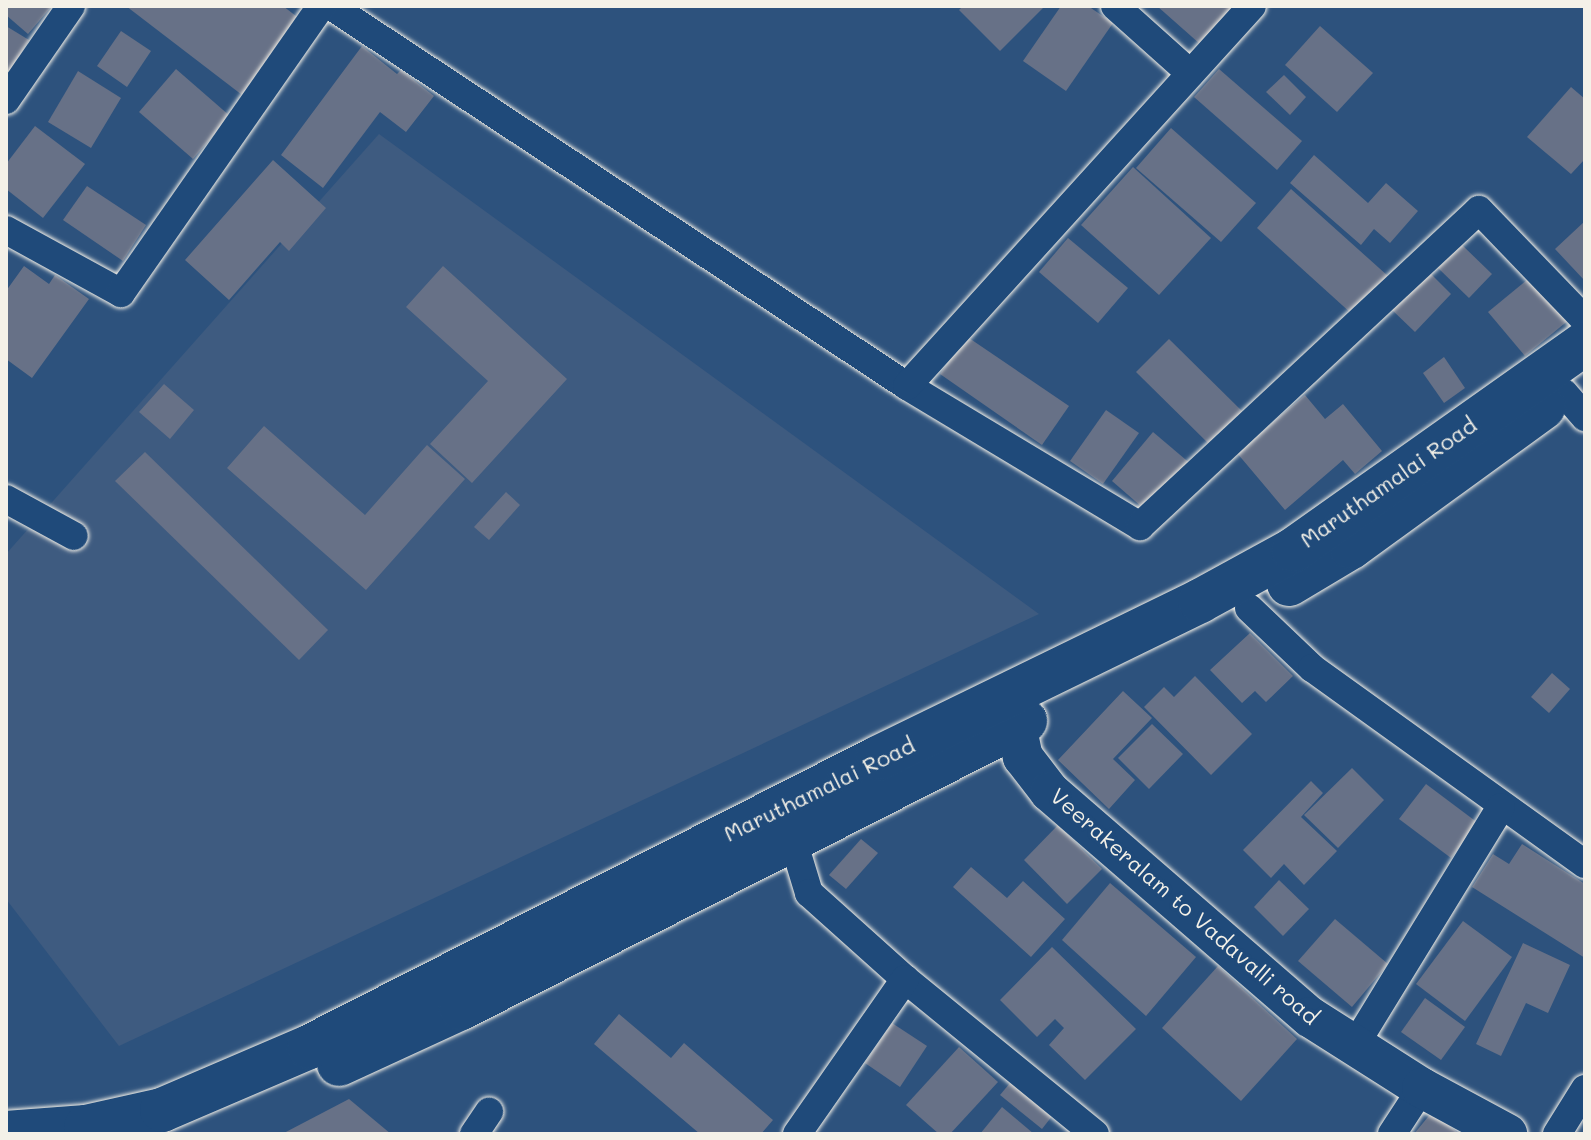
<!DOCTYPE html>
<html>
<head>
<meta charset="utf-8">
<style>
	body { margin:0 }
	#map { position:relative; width:1591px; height:1140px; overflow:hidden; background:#2d527d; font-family:Mali,sans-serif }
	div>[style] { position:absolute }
	.built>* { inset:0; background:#3e5b80 }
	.building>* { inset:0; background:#677187 }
	.roads { filter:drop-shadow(0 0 2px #f4f1e8) drop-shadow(0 0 2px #f4f1e8) }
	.street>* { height:28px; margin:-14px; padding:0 14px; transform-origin:14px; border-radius:14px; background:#1f4a7a }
	.secondary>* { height:40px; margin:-20px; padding:0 20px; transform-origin:20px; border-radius:20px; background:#1f4a7a }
	.primary>* { height:44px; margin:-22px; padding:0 22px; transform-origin:22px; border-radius:22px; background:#1f4a7a }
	span { translate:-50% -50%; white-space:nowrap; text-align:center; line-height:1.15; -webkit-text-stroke:7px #1f4a7a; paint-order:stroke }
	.street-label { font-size:22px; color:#f4f1e8 }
	.frame { position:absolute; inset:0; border:8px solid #f4f1e8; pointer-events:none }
</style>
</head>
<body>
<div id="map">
	<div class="built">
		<i style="clip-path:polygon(379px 134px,1039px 614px,119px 1046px,6px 899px,6px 554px)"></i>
	</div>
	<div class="building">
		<i style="clip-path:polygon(6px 6px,52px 6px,28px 34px,6px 15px)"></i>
		<i style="clip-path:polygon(126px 6px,283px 6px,305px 23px,246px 98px)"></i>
		<i style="clip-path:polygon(963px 6px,1045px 6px,1000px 51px,959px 10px)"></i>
		<i style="clip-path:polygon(1061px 6px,1088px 6px,1113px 23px,1066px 91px,1023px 61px)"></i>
		<i style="clip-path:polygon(1157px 6px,1234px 6px,1200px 44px)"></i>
		<i style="clip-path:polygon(6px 26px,29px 40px,6px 77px)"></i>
		<i style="clip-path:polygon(1320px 26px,1373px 73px,1337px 112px,1285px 65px)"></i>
		<i style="clip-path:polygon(121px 31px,151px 51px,127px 87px,97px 66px)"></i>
		<i style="clip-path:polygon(362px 46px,397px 74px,401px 70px,434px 96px,406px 132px,380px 112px,323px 188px,281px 155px)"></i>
		<i style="clip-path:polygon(176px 69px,230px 116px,193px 159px,139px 112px)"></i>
		<i style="clip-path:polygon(1219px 69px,1302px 141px,1277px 170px,1194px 97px)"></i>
		<i style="clip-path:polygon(78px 71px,121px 98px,91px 148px,48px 122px)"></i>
		<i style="clip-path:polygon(1284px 75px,1306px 97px,1290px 115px,1266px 92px)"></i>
		<i style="clip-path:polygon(1571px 87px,1585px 99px,1585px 159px,1571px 174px,1527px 137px)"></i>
		<i style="clip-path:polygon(35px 126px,85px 164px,43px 218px,6px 189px,6px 164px)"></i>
		<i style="clip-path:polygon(1171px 128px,1256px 203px,1221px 242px,1136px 168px)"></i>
		<i style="clip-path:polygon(1314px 155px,1368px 203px,1386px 183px,1418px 211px,1390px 243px,1374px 229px,1361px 245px,1290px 183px)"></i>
		<i style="clip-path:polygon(273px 160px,326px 208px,289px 251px,280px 242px,229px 300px,185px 260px)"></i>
		<i style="clip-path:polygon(1133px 167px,1211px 238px,1159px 295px,1081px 225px)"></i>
		<i style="clip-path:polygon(87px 186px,146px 225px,123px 261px,63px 220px)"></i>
		<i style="clip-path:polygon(1291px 189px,1388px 276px,1353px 315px,1257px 228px)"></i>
		<i style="clip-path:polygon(1585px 221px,1585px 281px,1555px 249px)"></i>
		<i style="clip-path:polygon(1068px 238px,1128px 288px,1098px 323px,1039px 272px)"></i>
		<i style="clip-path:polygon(1461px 244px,1492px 274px,1469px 298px,1438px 268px)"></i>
		<i style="clip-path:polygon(24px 266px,49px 284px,55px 275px,89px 299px,32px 378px,6px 359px,6px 291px)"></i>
		<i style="clip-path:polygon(443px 266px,567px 379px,472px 483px,430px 444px,488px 381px,406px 307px)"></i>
		<i style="clip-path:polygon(1427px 270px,1451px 294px,1415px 332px,1390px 308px)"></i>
		<i style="clip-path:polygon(1533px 275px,1570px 319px,1525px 356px,1488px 312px)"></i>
		<i style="clip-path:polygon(966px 336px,1069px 406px,1042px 445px,940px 374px)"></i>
		<i style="clip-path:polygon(1169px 339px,1245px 414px,1212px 447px,1136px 372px)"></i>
		<i style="clip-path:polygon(1444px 357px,1465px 388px,1444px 403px,1423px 373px)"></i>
		<i style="clip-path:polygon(164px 384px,194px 410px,170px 439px,139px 412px)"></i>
		<i style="clip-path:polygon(1305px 395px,1325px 419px,1343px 404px,1382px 451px,1355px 474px,1343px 460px,1285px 510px,1237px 453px)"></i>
		<i style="clip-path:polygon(1106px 410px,1139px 433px,1103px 484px,1070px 461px)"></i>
		<i style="clip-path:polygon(264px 426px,365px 515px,427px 445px,465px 479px,366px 590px,227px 468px)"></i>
		<i style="clip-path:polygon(1153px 432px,1192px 465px,1150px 514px,1112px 481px)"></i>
		<i style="clip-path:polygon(145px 452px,328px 630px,299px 660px,115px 481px)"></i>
		<i style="clip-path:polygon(506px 492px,520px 505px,489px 540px,474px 527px)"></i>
		<i style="clip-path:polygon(1250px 633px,1293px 676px,1266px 702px,1255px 691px,1242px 703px,1210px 670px)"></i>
		<i style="clip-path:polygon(1552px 673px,1570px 689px,1549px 713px,1531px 697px)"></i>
		<i style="clip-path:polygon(1195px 676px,1252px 734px,1211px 775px,1144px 707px,1164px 687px,1174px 697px)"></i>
		<i style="clip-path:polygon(1123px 691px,1152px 718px,1113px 759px,1135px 780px,1109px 809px,1058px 760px)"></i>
		<i style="clip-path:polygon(1152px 724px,1183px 754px,1149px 789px,1118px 758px)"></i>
		<i style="clip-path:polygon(1352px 768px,1384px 800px,1338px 848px,1304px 815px)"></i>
		<i style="clip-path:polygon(1311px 781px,1323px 793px,1301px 817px,1337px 851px,1304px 885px,1284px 864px,1271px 878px,1243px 850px)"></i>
		<i style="clip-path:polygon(1426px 784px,1478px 823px,1451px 858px,1399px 819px)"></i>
		<i style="clip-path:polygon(1058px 825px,1102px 869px,1067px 904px,1024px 860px)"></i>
		<i style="clip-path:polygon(861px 839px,878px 853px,846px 889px,829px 875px)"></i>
		<i style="clip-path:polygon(1522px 844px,1585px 884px,1585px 958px,1472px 887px,1493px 854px,1509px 864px)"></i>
		<i style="clip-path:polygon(971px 867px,1007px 898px,1023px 881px,1065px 919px,1031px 957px,953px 887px)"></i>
		<i style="clip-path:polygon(1279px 880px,1309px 909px,1283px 936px,1254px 907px)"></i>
		<i style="clip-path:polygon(1110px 883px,1196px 957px,1146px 1016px,1062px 940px)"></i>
		<i style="clip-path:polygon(1335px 919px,1388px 964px,1352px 1007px,1298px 961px)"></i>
		<i style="clip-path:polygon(1463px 921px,1512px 957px,1465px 1021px,1416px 984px)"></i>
		<i style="clip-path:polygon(1523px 943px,1570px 965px,1548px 1013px,1526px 1003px,1501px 1056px,1476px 1044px)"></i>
		<i style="clip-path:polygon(1052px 947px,1136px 1029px,1085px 1080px,1049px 1045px,1064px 1028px,1055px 1019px,1037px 1037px,1000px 1000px)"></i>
		<i style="clip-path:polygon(1218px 966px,1297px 1039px,1241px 1101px,1162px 1028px)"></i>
		<i style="clip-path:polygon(1425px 998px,1465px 1027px,1441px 1060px,1401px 1032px)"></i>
		<i style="clip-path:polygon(619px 1014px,671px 1058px,684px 1043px,773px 1120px,761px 1134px,700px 1134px,594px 1044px)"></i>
		<i style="clip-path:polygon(892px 1023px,927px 1046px,900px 1087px,865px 1063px)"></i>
		<i style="clip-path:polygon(959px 1047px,998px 1082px,950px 1134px,939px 1134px,906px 1105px)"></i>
		<i style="clip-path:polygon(1015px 1077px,1056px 1111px,1042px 1129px,1000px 1095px)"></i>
		<i style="clip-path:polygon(349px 1099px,391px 1134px,282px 1134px)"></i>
		<i style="clip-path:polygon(1002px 1107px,1034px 1134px,980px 1134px)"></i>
		<i style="clip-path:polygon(1432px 1112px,1459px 1134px,1414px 1134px)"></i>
	</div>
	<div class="roads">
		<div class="street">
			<i style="left:331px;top:6px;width:690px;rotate:33.41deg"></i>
			<i style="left:907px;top:386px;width:272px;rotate:31deg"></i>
			<i style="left:1140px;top:526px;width:463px;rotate:-43deg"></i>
			<i style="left:1479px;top:210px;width:153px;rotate:46.1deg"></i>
			<i style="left:1115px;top:6px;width:101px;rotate:41.8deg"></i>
			<i style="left:6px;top:100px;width:114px;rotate:-55.3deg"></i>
			<i style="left:6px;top:230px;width:131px;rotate:28.7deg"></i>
			<i style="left:121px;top:293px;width:350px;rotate:-55.1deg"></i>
			<i style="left:907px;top:386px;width:513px;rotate:-47.76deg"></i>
			<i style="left:1564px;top:393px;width:32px;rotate:49deg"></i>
			<i style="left:6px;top:499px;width:77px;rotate:28.6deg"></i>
			<i style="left:1249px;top:608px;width:87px;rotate:43.6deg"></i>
			<i style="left:1312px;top:668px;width:336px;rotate:35.7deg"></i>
			<i style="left:792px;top:823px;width:14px;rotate:90deg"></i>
			<i style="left:792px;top:837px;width:59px;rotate:73.1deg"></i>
			<i style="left:809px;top:893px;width:129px;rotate:41.9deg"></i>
			<i style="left:905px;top:979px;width:245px;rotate:39.2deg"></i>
			<i style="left:1355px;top:1045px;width:279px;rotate:-58.5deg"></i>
			<i style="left:474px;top:1134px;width:27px;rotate:-56deg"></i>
			<i style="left:797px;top:1134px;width:189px;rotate:-55.1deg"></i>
			<i style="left:1392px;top:1134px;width:55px;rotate:-56.9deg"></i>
			<i style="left:1557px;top:1134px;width:53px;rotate:-58.1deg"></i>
		</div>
		<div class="secondary">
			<i style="left:1003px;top:698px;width:30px;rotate:64deg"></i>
			<i style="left:1016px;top:725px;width:33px;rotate:78deg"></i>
			<i style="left:1023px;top:757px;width:44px;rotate:52.4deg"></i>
			<i style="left:1050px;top:792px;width:344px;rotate:40.9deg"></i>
			<i style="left:1310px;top:1017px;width:133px;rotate:32.4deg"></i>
			<i style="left:1422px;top:1088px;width:97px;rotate:28.4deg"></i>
		</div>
		<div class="primary">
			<i style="left:1289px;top:584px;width:72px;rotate:-30.8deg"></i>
			<i style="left:1351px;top:547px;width:238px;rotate:-36deg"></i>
			<i style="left:339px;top:1064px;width:134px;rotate:-24.7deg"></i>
			<i style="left:461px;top:1008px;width:633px;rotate:-26.97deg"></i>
			<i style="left:6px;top:1133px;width:80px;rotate:-4.3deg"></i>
			<i style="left:86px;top:1127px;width:78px;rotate:-12.6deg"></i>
			<i style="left:162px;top:1110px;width:160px;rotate:-23.2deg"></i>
			<i style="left:309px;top:1047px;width:638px;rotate:-26.93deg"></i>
			<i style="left:878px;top:758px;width:358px;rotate:-26deg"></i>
			<i style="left:1200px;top:601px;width:106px;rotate:-28.7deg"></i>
			<i style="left:1293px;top:550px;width:358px;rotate:-35.3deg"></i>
		</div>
	</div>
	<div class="street-label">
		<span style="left:1388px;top:482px;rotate:-35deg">Maruthamalai Road</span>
		<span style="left:819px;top:789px;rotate:-26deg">Maruthamalai Road</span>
		<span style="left:1185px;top:906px;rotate:41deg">Veerakeralam to Vadavalli road</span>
	</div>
	<div class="frame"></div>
</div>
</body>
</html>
